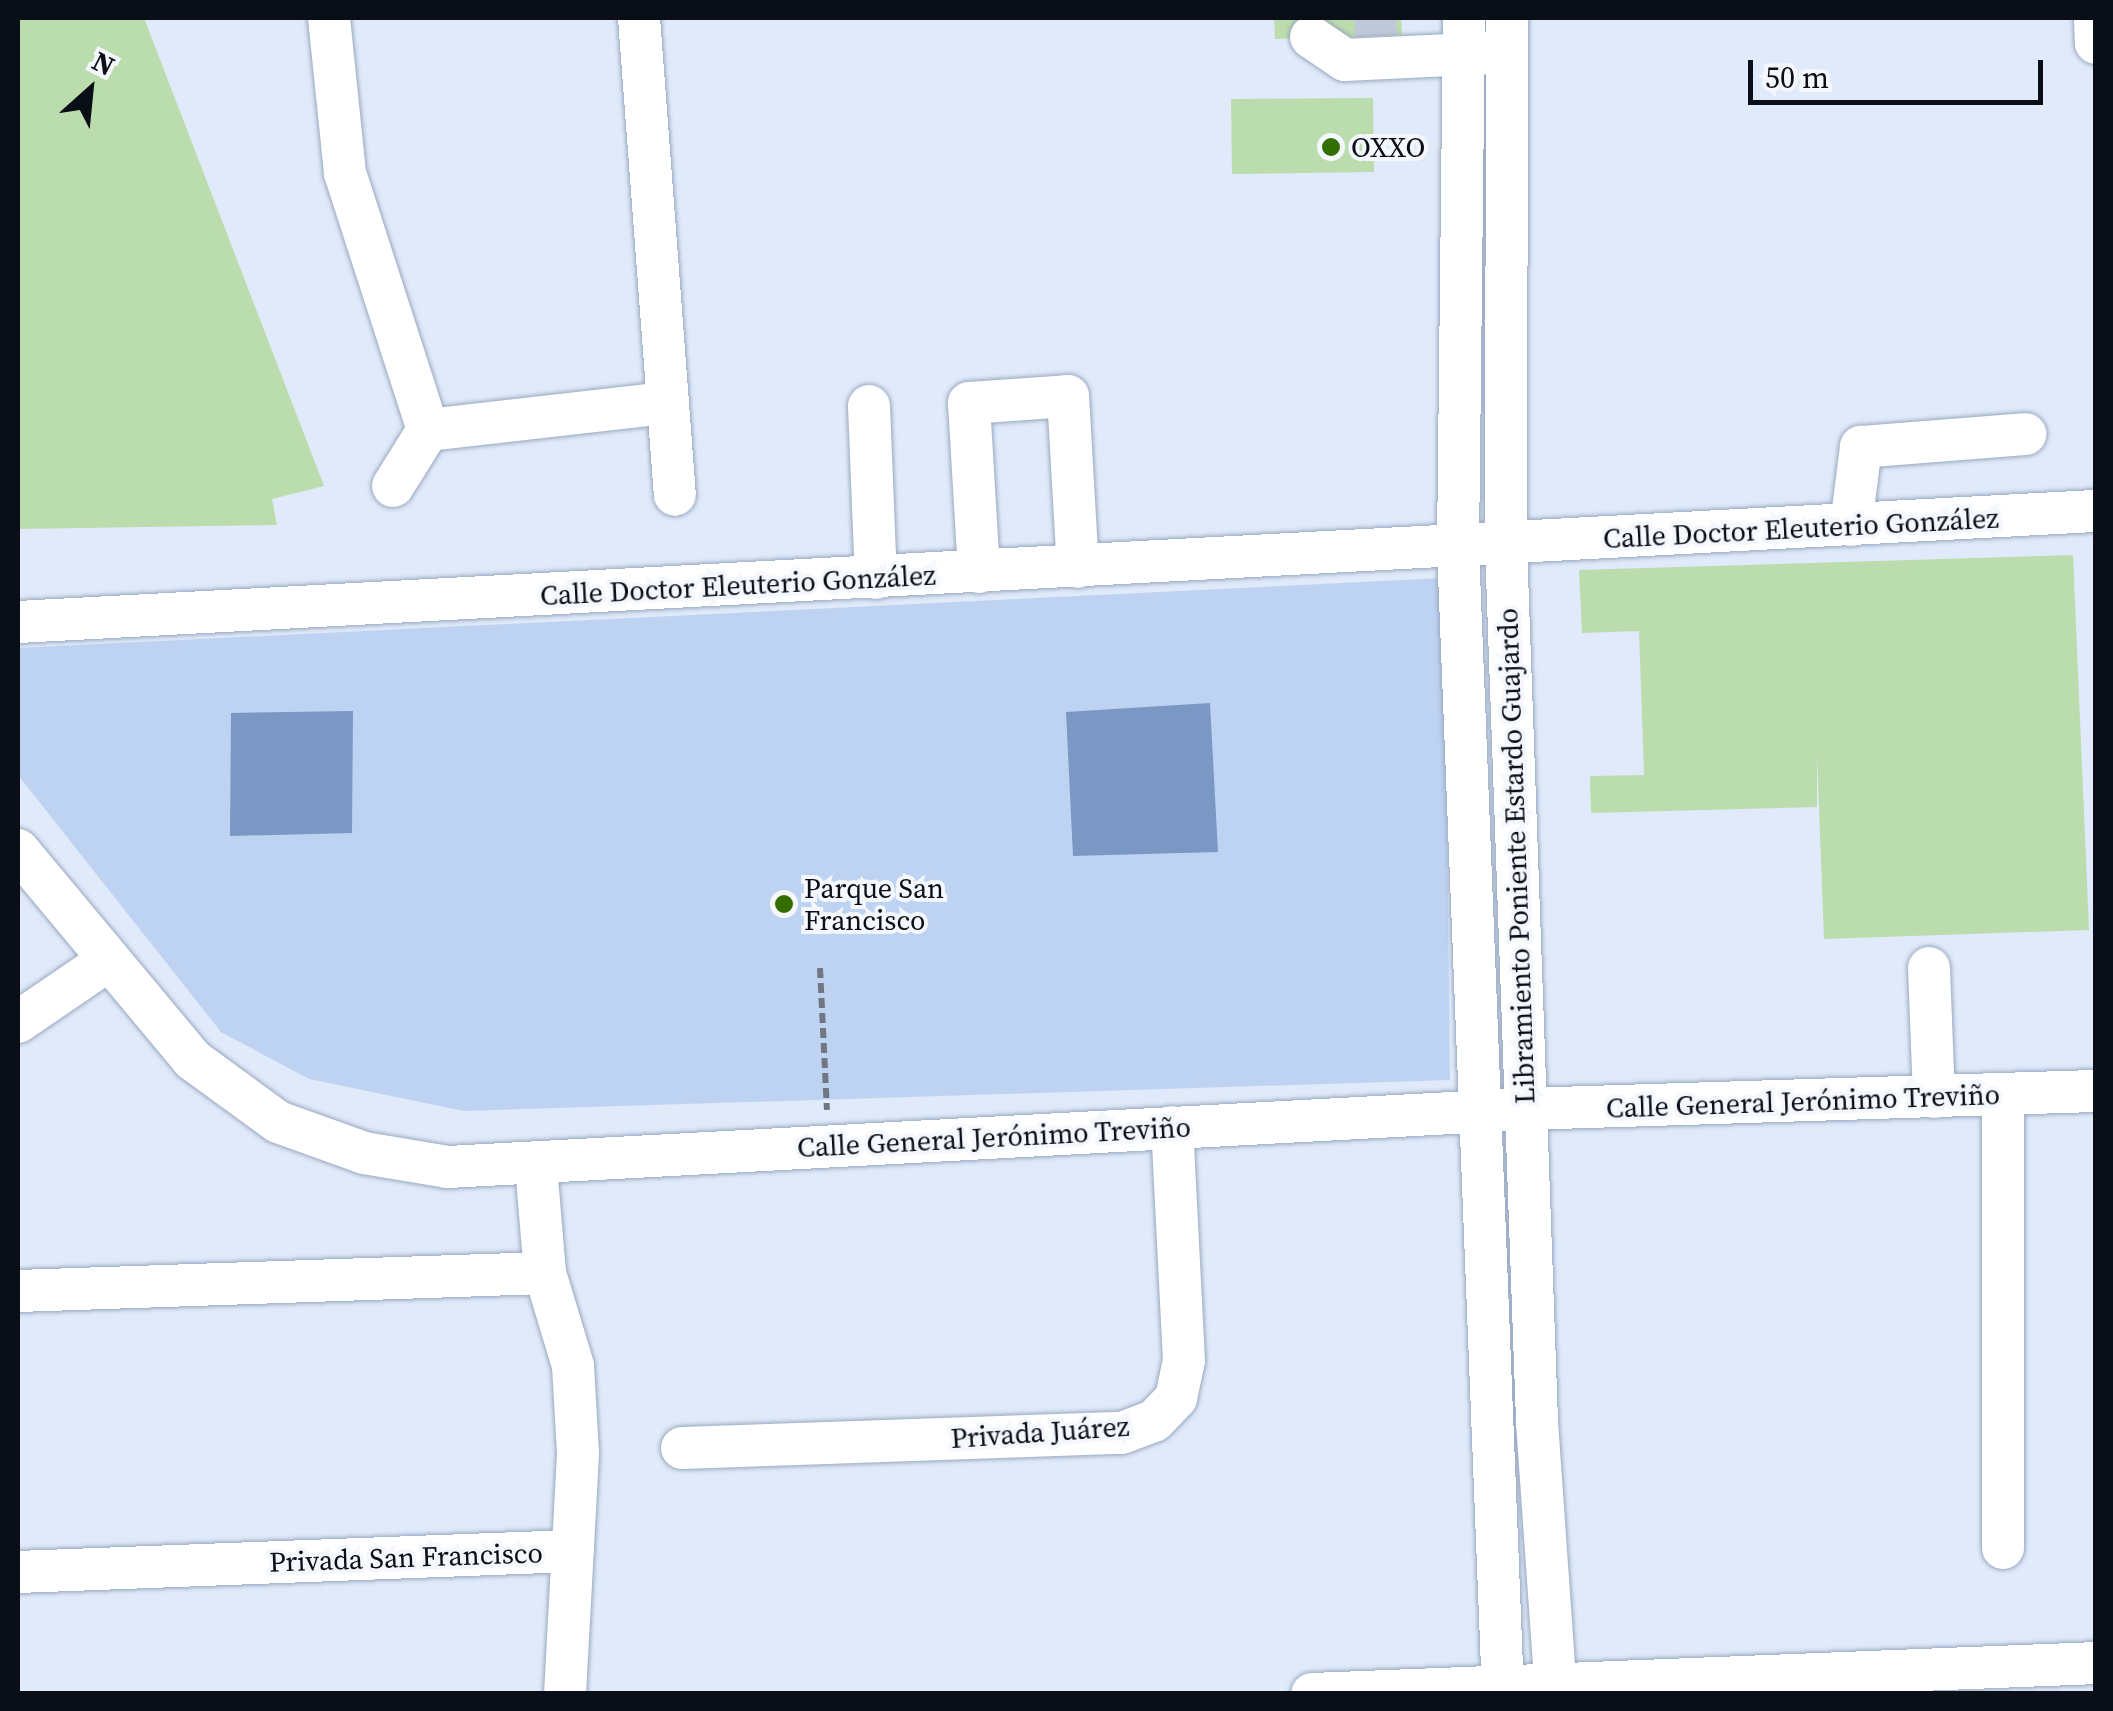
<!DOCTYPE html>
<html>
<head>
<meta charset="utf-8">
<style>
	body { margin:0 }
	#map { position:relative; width:2113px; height:1711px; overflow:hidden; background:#e0eafa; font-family:"Source Serif 4",serif }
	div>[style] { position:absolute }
	.green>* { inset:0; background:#bed3f2 }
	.water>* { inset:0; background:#7b98c5 }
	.building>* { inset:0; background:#bbdcac }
	.minor-tunnel>* { height:42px; margin-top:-21px; transform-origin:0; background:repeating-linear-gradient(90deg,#c0c9d8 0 42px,transparent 0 63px) }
	.path>* { height:6px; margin-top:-3px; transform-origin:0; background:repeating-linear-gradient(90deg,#707783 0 10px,transparent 0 15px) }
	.roads { filter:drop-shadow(0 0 2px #98a8c0) drop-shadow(0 0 2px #98a8c0) }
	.minor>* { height:42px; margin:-21px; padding:0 21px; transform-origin:21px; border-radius:21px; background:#fff }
	.dots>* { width:28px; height:28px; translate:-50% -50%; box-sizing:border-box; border:5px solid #f4f7fc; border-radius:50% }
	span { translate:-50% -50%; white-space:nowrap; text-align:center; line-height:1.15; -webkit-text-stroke:8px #f4f7fc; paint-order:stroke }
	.poi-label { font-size:28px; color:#0a0f17 }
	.left { translate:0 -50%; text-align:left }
	.street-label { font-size:28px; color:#0a0f17 }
	.frame { position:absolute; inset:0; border:20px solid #0a0f17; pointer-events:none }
	.north { position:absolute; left:40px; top:40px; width:100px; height:100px; -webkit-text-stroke:8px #f4f7fc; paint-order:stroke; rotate:27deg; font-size:28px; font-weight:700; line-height:40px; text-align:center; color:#0a0f17 }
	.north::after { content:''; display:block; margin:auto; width:35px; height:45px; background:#0a0f17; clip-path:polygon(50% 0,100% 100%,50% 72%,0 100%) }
	.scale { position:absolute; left:1748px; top:60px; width:295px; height:45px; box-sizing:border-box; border:5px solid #0a0f17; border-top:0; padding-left:12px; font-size:30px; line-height:35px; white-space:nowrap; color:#0a0f17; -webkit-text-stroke:8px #f4f7fc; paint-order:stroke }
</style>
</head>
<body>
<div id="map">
	<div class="green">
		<i style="clip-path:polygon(1444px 578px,1450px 1080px,464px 1111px,309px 1079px,221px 1032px,18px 775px,18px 648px)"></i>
	</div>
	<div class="water">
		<i style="clip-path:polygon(1210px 703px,1218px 852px,1073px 856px,1066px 712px)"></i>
		<i style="clip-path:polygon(353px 711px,352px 833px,230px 836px,231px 713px)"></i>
	</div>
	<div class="building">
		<i style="clip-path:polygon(18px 18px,144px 18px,324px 486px,272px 499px,277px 525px,18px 529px)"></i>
		<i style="clip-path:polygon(1274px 18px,1401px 18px,1402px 35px,1275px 39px)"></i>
		<i style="clip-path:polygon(1373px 98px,1374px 172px,1232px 174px,1231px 99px)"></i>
		<i style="clip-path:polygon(2073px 555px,2089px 930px,1824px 939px,1817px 754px,1817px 807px,1591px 813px,1590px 776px,1644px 775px,1639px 631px,1582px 633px,1579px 570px)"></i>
	</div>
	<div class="minor-tunnel">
		<i style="left:1375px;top:18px;width:18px;rotate:87deg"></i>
	</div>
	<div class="path">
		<i style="left:820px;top:968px;width:142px;rotate:87.2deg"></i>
	</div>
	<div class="roads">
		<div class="minor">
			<i style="left:329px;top:18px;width:156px;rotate:84.1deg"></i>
			<i style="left:345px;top:173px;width:270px;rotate:72.1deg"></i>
			<i style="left:639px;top:18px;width:478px;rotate:85.7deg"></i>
			<i style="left:1464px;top:18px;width:530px;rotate:90.65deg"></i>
			<i style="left:1458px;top:548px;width:1147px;rotate:87.75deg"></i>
			<i style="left:1507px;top:18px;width:528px;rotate:90.11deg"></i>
			<i style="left:1506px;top:546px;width:877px;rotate:87.97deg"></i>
			<i style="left:1537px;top:1422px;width:273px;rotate:86deg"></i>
			<i style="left:2095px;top:18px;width:25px;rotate:88deg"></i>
			<i style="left:1311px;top:37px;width:41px;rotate:34.1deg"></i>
			<i style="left:1345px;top:60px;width:147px;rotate:-2.7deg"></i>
			<i style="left:869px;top:406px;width:172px;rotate:87.7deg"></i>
			<i style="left:428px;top:430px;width:239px;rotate:-6.5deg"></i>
			<i style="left:393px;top:486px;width:66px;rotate:-58deg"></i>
			<i style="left:1851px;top:525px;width:79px;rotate:-82.7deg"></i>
			<i style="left:1861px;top:447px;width:165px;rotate:-4.5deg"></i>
			<i style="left:979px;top:572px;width:169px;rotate:-93.4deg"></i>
			<i style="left:969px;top:403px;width:99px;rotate:-4deg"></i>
			<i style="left:1068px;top:396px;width:171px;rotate:86.7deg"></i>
			<i style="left:18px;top:622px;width:2081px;rotate:-3.06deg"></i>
			<i style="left:18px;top:850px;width:273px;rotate:50.2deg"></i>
			<i style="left:193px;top:1060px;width:105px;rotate:36.1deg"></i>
			<i style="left:278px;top:1122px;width:91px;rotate:19.8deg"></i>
			<i style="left:364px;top:1153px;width:85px;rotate:9.5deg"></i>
			<i style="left:448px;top:1167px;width:1079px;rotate:-3.08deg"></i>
			<i style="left:1525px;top:1109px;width:571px;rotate:-1.81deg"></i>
			<i style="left:1929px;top:968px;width:129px;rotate:87.8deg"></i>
			<i style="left:18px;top:1022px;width:110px;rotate:-34.3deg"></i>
			<i style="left:536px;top:1166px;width:107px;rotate:85.2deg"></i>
			<i style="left:545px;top:1273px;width:97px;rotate:73.2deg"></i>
			<i style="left:573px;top:1366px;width:88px;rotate:86.7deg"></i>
			<i style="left:578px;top:1454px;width:240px;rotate:93.1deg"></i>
			<i style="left:18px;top:1291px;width:527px;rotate:-1.96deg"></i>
			<i style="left:682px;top:1448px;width:440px;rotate:-2deg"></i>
			<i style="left:1122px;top:1433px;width:34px;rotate:-21deg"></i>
			<i style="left:1154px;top:1421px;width:32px;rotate:-46deg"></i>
			<i style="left:1176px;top:1398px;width:38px;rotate:-78deg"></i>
			<i style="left:1184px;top:1361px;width:234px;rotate:-92.9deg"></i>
			<i style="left:2003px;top:1548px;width:454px;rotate:-90deg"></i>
			<i style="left:18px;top:1572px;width:555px;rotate:-2.17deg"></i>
			<i style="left:1312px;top:1694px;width:785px;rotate:-2.26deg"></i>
		</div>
	</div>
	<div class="dots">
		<i style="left:1331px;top:147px;background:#326e00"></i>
		<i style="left:784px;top:904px;background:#326e00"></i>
	</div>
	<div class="poi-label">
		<span class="left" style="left:1351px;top:147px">OXXO</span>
		<span class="left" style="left:804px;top:904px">Parque San<br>Francisco</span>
	</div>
	<div class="street-label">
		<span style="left:1801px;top:528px;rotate:-3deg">Calle Doctor Eleuterio González</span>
		<span style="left:738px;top:585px;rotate:-3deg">Calle Doctor Eleuterio González</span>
		<span style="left:1516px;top:856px;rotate:-92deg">Libramiento Poniente Estardo Guajardo</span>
		<span style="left:1803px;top:1101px;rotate:-2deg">Calle General Jerónimo Treviño</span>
		<span style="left:994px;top:1137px;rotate:-3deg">Calle General Jerónimo Treviño</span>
		<span style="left:1040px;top:1432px;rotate:-4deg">Privada Juárez</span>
		<span style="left:406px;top:1557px;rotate:-2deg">Privada San Francisco</span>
	</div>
	<div class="frame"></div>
	<div class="north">N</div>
	<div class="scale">50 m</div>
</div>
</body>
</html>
